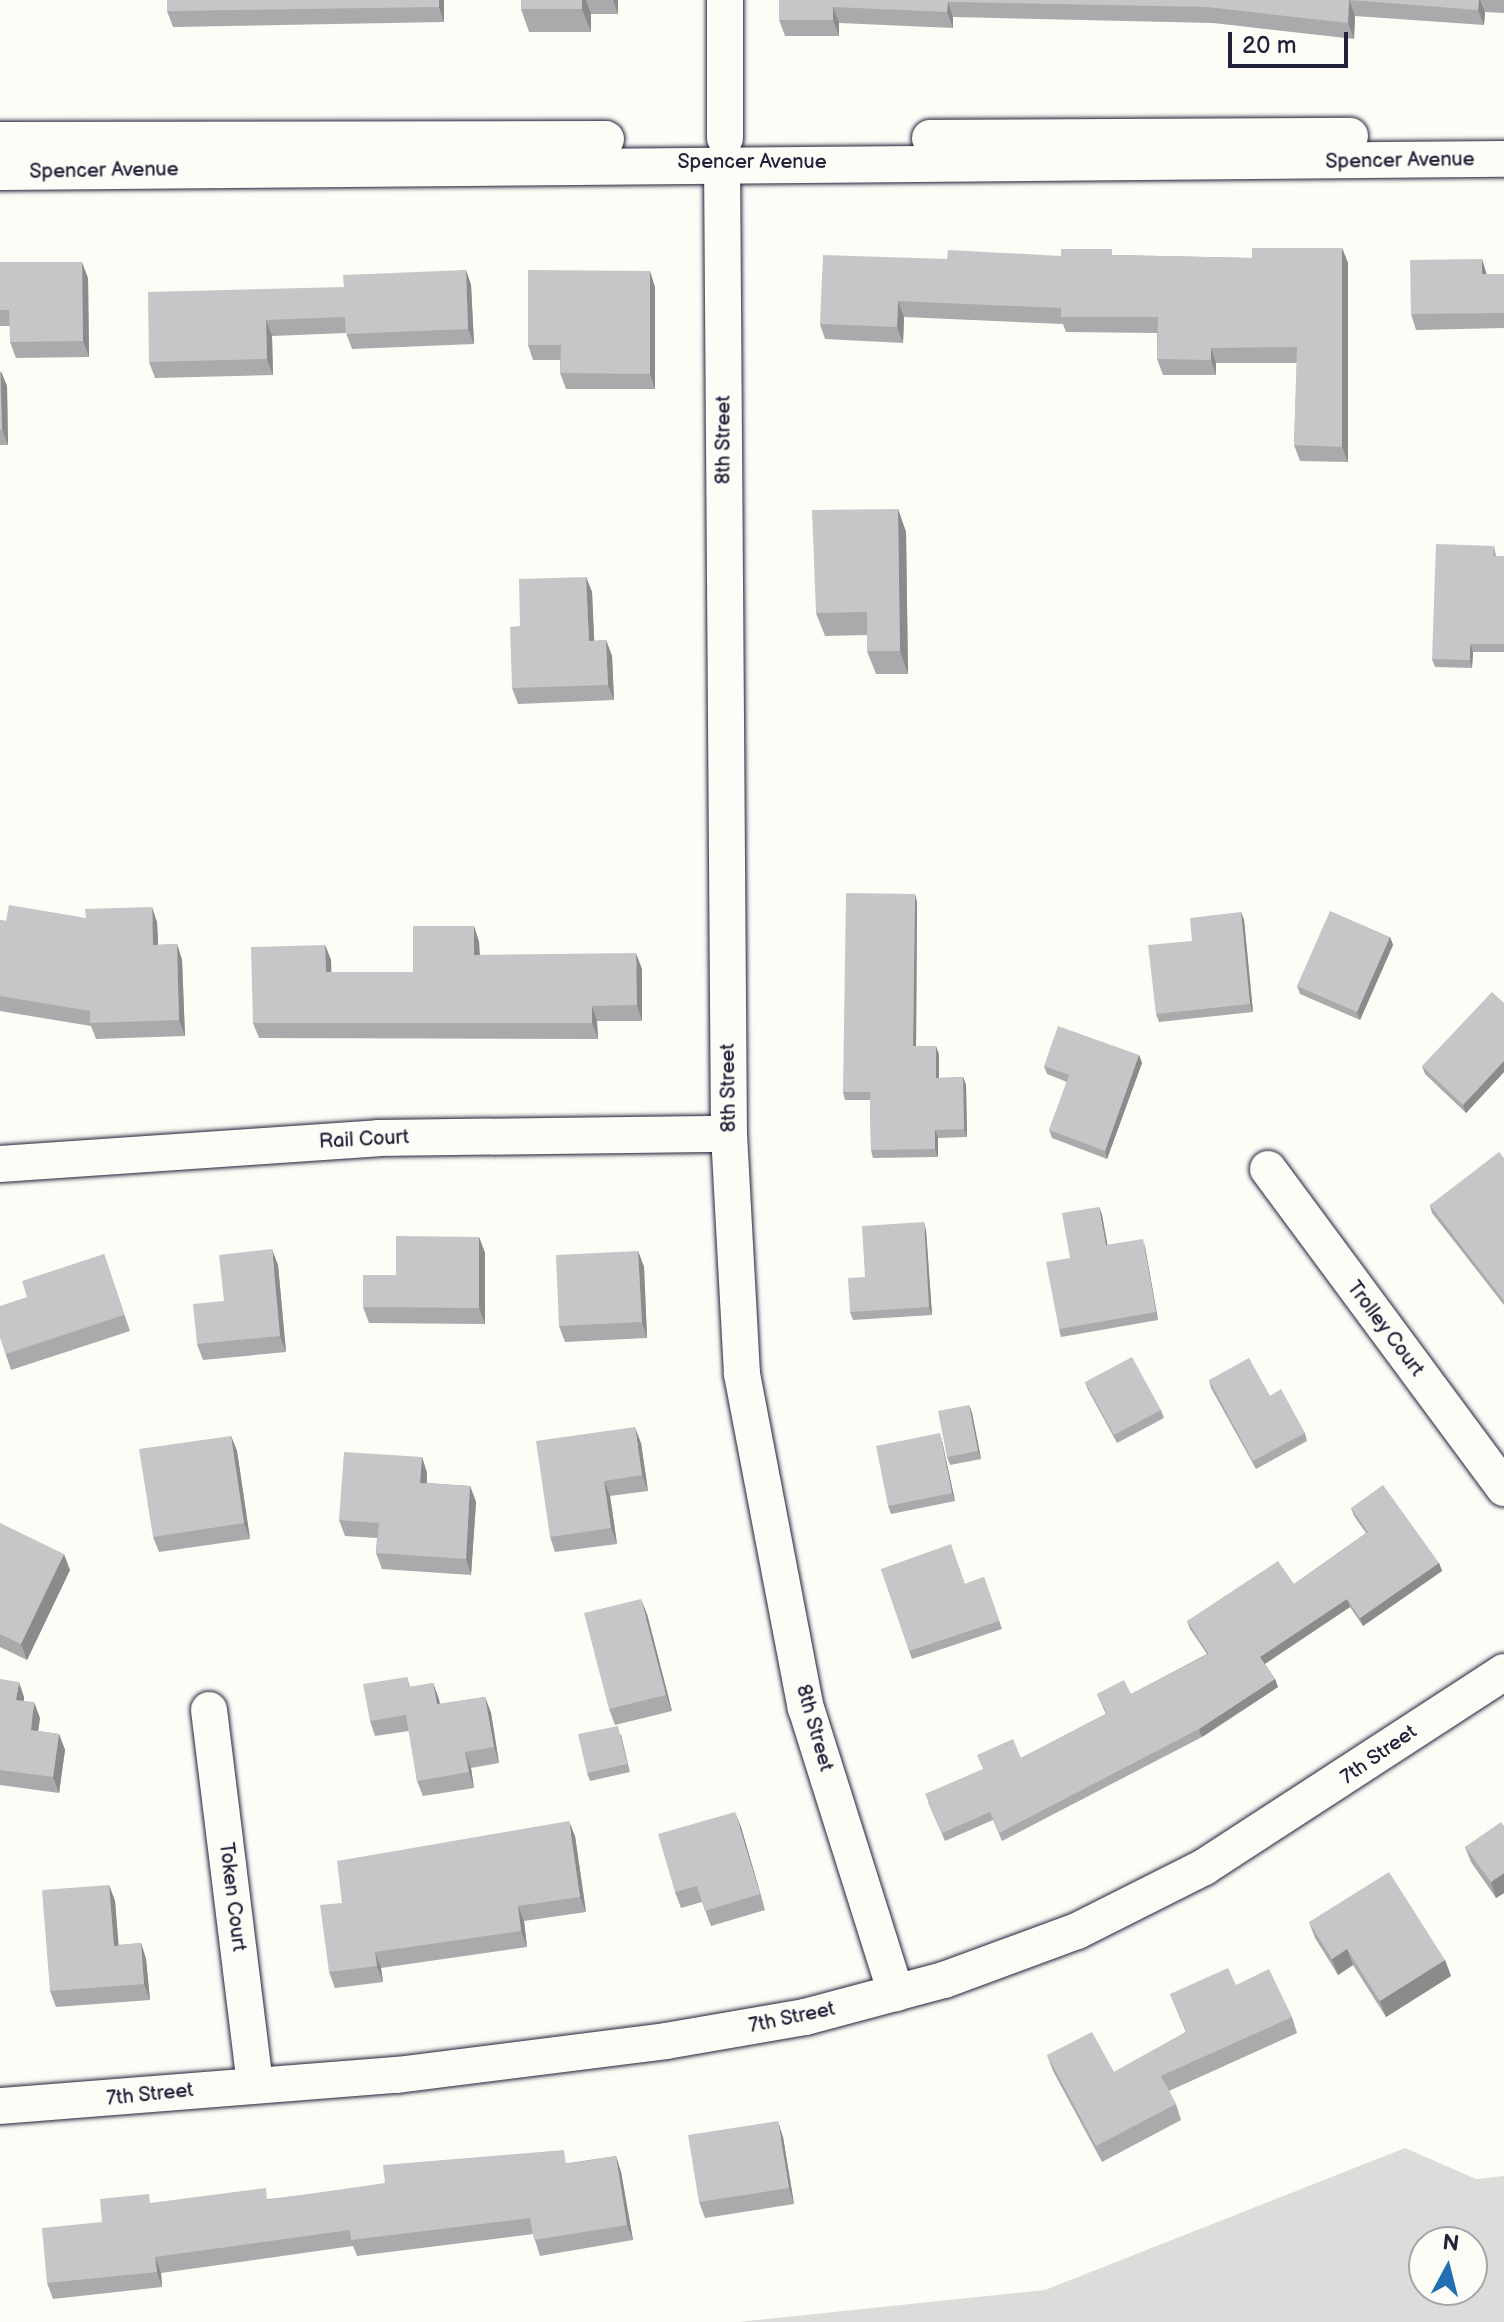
<!DOCTYPE html>
<html>
<head>
<meta charset="utf-8">
<style>
	body { margin:0 }
	#map { position:relative; width:1504px; height:2322px; overflow:hidden; background:#fdfcf7; font-family:"Balsamiq Sans",sans-serif }
	div>[style] { position:absolute }
	.green>* { inset:0; background:#dddcdb }
	.roads { filter:drop-shadow(0 0 2px #22223b) drop-shadow(0 0 2px #22223b) }
	.minor>* { height:36px; margin:-18px; padding:0 18px; transform-origin:18px; border-radius:18px; background:#fdfcf7 }
	.wall>* { inset:0; background:#aaaaac }
	.shaded-wall>* { inset:0; background:#8b8b8c }
	.building>* { inset:0; background:#c6c6c8 }
	span { translate:-50% -50%; white-space:nowrap; text-align:center; line-height:1.15; -webkit-text-stroke:7px #fdfcf7; paint-order:stroke }
	.street-label { font-size:20px; color:#22223b }
	.north { position:absolute; left:1408px; top:2226px; width:80px; height:80px; box-sizing:border-box; background:#fdfcf7; border:2px solid #a5a5ac; border-radius:50%; rotate:7deg; font-size:22px; font-weight:700; line-height:32px; text-align:center; color:#22223b }
	.north::after { content:''; display:block; margin:auto; width:28px; height:36px; background:#1f6fb2; clip-path:polygon(50% 0,100% 100%,50% 72%,0 100%) }
	.scale { position:absolute; left:1228px; top:32px; width:120px; height:36px; box-sizing:border-box; border:4px solid #22223b; border-top:0; padding-left:10px; font-size:24px; line-height:28px; white-space:nowrap; color:#22223b; -webkit-text-stroke:6px #fdfcf7; paint-order:stroke }
</style>
</head>
<body>
<div id="map">
	<div class="green">
		<i style="clip-path:polygon(evenodd,1405px 2148px,1476px 2179px,1504px 2176px,1504px 2322px,738px 2322px,1045px 2290px,1405px 2148px,1424px 2242px,1472px 2242px,1472px 2290px,1424px 2290px,1424px 2242px)"></i>
	</div>
	<div class="roads">
		<div class="minor">
			<i style="left:725px;top:138px;width:138px;rotate:-90deg"></i>
			<i style="left:930px;top:138px;width:420px;rotate:-0.3deg"></i>
			<i style="left:0;top:140px;width:606px;rotate:-0.09deg"></i>
			<i style="left:722px;top:161px;width:973px;rotate:89.59deg"></i>
			<i style="left:729px;top:1134px;width:240px;rotate:86.9deg"></i>
			<i style="left:742px;top:1374px;width:340px;rotate:79.2deg"></i>
			<i style="left:806px;top:1708px;width:299px;rotate:72.5deg"></i>
			<i style="left:0;top:172px;width:1504px;rotate:-0.5deg"></i>
			<i style="left:0;top:1164px;width:379px;rotate:-3.9deg"></i>
			<i style="left:378px;top:1138px;width:351px;rotate:-0.7deg"></i>
			<i style="left:1268px;top:1169px;width:397px;rotate:53.5deg"></i>
			<i style="left:209px;top:1710px;width:377px;rotate:83deg"></i>
			<i style="left:0;top:2106px;width:398px;rotate:-4.5deg"></i>
			<i style="left:397px;top:2075px;width:271px;rotate:-7.2deg"></i>
			<i style="left:666px;top:2041px;width:141px;rotate:-9.8deg"></i>
			<i style="left:805px;top:2017px;width:144px;rotate:-14.9deg"></i>
			<i style="left:944px;top:1980px;width:142px;rotate:-20.2deg"></i>
			<i style="left:1077px;top:1931px;width:142px;rotate:-26.7deg"></i>
			<i style="left:1204px;top:1867px;width:358px;rotate:-33deg"></i>
		</div>
	</div>
	<div class="wall">
		<i style="clip-path:polygon(444px 0,444px 22px,173px 27px,167px 11px)"></i>
		<i style="clip-path:polygon(521px 0,618px 0,618px 14px,591px 14px,591px 32px,529px 32px,521px 9px)"></i>
		<i style="clip-path:polygon(779px 0,1504px 0,1504px 13px,1485px 12px,1484px 25px,1355px 16px,1354px 39px,1213px 23px,953px 17px,953px 28px,839px 23px,839px 36px,785px 36px,779px 20px)"></i>
		<i style="clip-path:polygon(1342px 248px,1348px 263px,1348px 462px,1300px 461px,1294px 445px,1297px 363px,1216px 363px,1216px 375px,1163px 375px,1157px 359px,1157px 333px,1066px 332px,1063px 324px,904px 317px,903px 343px,825px 339px,820px 324px,947px 259px,1114px 255px,1252px 258px)"></i>
		<i style="clip-path:polygon(0 262px,88px 278px,89px 357px,16px 358px,10px 342px,10px 326px,0 326px)"></i>
		<i style="clip-path:polygon(466px 270px,471px 285px,474px 344px,352px 349px,346px 333px,272px 336px,273px 375px,155px 378px,149px 362px,344px 287px)"></i>
		<i style="clip-path:polygon(1487px 274px,1504px 274px,1504px 328px,1416px 330px,1411px 314px)"></i>
		<i style="clip-path:polygon(655px 287px,655px 389px,566px 389px,560px 373px,560px 360px,533px 360px,528px 345px)"></i>
		<i style="clip-path:polygon(0 371px,7px 386px,8px 445px,0 445px)"></i>
		<i style="clip-path:polygon(898px 509px,906px 532px,908px 674px,876px 674px,867px 651px,867px 635px,825px 636px,816px 613px)"></i>
		<i style="clip-path:polygon(1494px 546px,1496px 556px,1504px 556px,1504px 652px,1473px 652px,1472px 668px,1435px 667px,1432px 659px)"></i>
		<i style="clip-path:polygon(586px 577px,592px 592px,594px 641px,606px 640px,612px 656px,614px 700px,518px 704px,512px 688px,520px 626px)"></i>
		<i style="clip-path:polygon(917px 902px,916px 1046px,939px 1054px,939px 1078px,963px 1077px,966px 1085px,967px 1137px,938px 1138px,938px 1157px,873px 1158px,871px 1150px,870px 1100px,845px 1100px,843px 1092px)"></i>
		<i style="clip-path:polygon(1241px 912px,1244px 920px,1253px 1012px,1159px 1022px,1156px 1014px,1192px 941px)"></i>
		<i style="clip-path:polygon(86px 918px,157px 922px,158px 945px,177px 944px,182px 960px,185px 1036px,96px 1039px,91px 1026px,0 1011px,0 920px,6px 921px)"></i>
		<i style="clip-path:polygon(474px 926px,479px 942px,480px 955px,642px 969px,642px 1021px,597px 1021px,598px 1039px,259px 1038px,253px 1023px,325px 945px,331px 960px,331px 972px,413px 972px)"></i>
		<i style="clip-path:polygon(1390px 937px,1393px 945px,1360px 1020px,1300px 994px,1297px 986px)"></i>
		<i style="clip-path:polygon(1504px 1003px,1504px 1072px,1466px 1113px,1425px 1074px,1422px 1066px)"></i>
		<i style="clip-path:polygon(1139px 1055px,1142px 1063px,1107px 1159px,1052px 1138px,1049px 1130px,1067px 1082px,1047px 1074px,1044px 1066px)"></i>
		<i style="clip-path:polygon(1504px 1158px,1504px 1305px,1432px 1213px,1430px 1205px)"></i>
		<i style="clip-path:polygon(1099px 1207px,1102px 1215px,1107px 1245px,1145px 1247px,1158px 1320px,1061px 1337px,1059px 1329px,1070px 1258px)"></i>
		<i style="clip-path:polygon(926px 1230px,932px 1315px,853px 1320px,850px 1312px,865px 1277px)"></i>
		<i style="clip-path:polygon(479px 1237px,485px 1253px,485px 1324px,369px 1323px,363px 1307px,396px 1275px)"></i>
		<i style="clip-path:polygon(638px 1251px,644px 1267px,647px 1338px,565px 1342px,559px 1326px)"></i>
		<i style="clip-path:polygon(104px 1254px,130px 1331px,11px 1370px,0 1337px,27px 1297px)"></i>
		<i style="clip-path:polygon(278px 1265px,286px 1352px,203px 1360px,197px 1344px,224px 1301px)"></i>
		<i style="clip-path:polygon(1209px 1380px,1270px 1396px,1305px 1433px,1307px 1441px,1256px 1469px,1211px 1388px)"></i>
		<i style="clip-path:polygon(1085px 1382px,1161px 1410px,1164px 1418px,1117px 1443px,1088px 1390px)"></i>
		<i style="clip-path:polygon(969px 1405px,972px 1413px,981px 1459px,950px 1465px,947px 1457px)"></i>
		<i style="clip-path:polygon(231px 1436px,237px 1451px,250px 1539px,159px 1552px,153px 1537px)"></i>
		<i style="clip-path:polygon(942px 1441px,955px 1501px,891px 1514px,888px 1506px)"></i>
		<i style="clip-path:polygon(641px 1443px,648px 1491px,610px 1496px,617px 1544px,555px 1552px,550px 1537px)"></i>
		<i style="clip-path:polygon(422px 1457px,427px 1473px,427px 1483px,470px 1486px,476px 1502px,471px 1575px,382px 1569px,376px 1553px,377px 1538px,345px 1536px,339px 1520px)"></i>
		<i style="clip-path:polygon(1351px 1508px,1439px 1563px,1442px 1571px,1363px 1626px,1350px 1607px,1265px 1664px,1275px 1679px,1278px 1687px,1202px 1737px,1002px 1841px,993px 1820px,945px 1841px,928px 1802px,1021px 1758px,1106px 1714px,1097px 1694px,1131px 1694px,1207px 1654px,1190px 1629px,1187px 1621px,1294px 1584px,1366px 1533px,1354px 1516px)"></i>
		<i style="clip-path:polygon(0 1523px,70px 1570px,27px 1660px,0 1647px)"></i>
		<i style="clip-path:polygon(881px 1569px,965px 1584px,984px 1577px,1002px 1629px,912px 1659px)"></i>
		<i style="clip-path:polygon(647px 1614px,672px 1711px,615px 1725px,609px 1709px)"></i>
		<i style="clip-path:polygon(407px 1677px,410px 1687px,433px 1683px,440px 1704px,485px 1697px,491px 1713px,499px 1763px,471px 1768px,474px 1788px,423px 1796px,417px 1781px,409px 1731px,375px 1736px,370px 1721px)"></i>
		<i style="clip-path:polygon(0 1679px,24px 1697px,24px 1701px,40px 1718px,38px 1731px,59px 1734px,65px 1750px,59px 1793px,0 1785px)"></i>
		<i style="clip-path:polygon(621px 1734px,630px 1772px,590px 1781px,587px 1773px)"></i>
		<i style="clip-path:polygon(1504px 1826px,1504px 1893px,1496px 1898px,1471px 1862px,1465px 1847px)"></i>
		<i style="clip-path:polygon(741px 1827px,765px 1910px,711px 1926px,702px 1902px,681px 1908px,675px 1892px)"></i>
		<i style="clip-path:polygon(575px 1836px,586px 1912px,524px 1921px,527px 1947px,381px 1968px,383px 1982px,335px 1988px,329px 1972px,342px 1903px)"></i>
		<i style="clip-path:polygon(109px 1885px,115px 1901px,118px 1945px,141px 1943px,146px 1959px,150px 2000px,56px 2007px,50px 1991px)"></i>
		<i style="clip-path:polygon(1309px 1922px,1445px 1960px,1451px 1976px,1386px 2017px,1353px 1965px,1338px 1975px,1315px 1938px)"></i>
		<i style="clip-path:polygon(1236px 1985px,1292px 2017px,1297px 2033px,1169px 2091px,1176px 2104px,1181px 2120px,1102px 2162px,1053px 2071px,1047px 2055px,1114px 2072px,1186px 2032px,1170px 1994px)"></i>
		<i style="clip-path:polygon(783px 2137px,794px 2204px,705px 2218px,699px 2202px)"></i>
		<i style="clip-path:polygon(616px 2156px,621px 2172px,633px 2240px,540px 2256px,533px 2234px,357px 2256px,353px 2246px,161px 2273px,162px 2287px,53px 2299px,47px 2283px,102px 2222px,152px 2203px,270px 2199px,569px 2163px)"></i>
	</div>
	<div class="shaded-wall">
		<i style="clip-path:polygon(439px 0,444px 0,444px 22px,439px 7px)"></i>
		<i style="clip-path:polygon(582px 0,586px 0,591px 14px,591px 32px,582px 9px)"></i>
		<i style="clip-path:polygon(613px 0,618px 0,618px 14px)"></i>
		<i style="clip-path:polygon(1349px 0,1355px 16px,1354px 39px,1348px 23px)"></i>
		<i style="clip-path:polygon(1479px 0,1480px 0,1485px 12px,1484px 25px,1478px 10px)"></i>
		<i style="clip-path:polygon(948px 2px,953px 17px,953px 28px,947px 12px)"></i>
		<i style="clip-path:polygon(833px 7px,839px 23px,839px 36px,833px 20px)"></i>
		<i style="clip-path:polygon(1342px 248px,1348px 263px,1348px 462px,1342px 447px)"></i>
		<i style="clip-path:polygon(1482px 259px,1487px 275px,1482px 274px)"></i>
		<i style="clip-path:polygon(82px 262px,88px 278px,89px 357px,83px 341px)"></i>
		<i style="clip-path:polygon(466px 270px,471px 285px,474px 344px,468px 329px)"></i>
		<i style="clip-path:polygon(650px 271px,655px 287px,655px 389px,650px 374px)"></i>
		<i style="clip-path:polygon(898px 301px,904px 317px,903px 343px,897px 327px)"></i>
		<i style="clip-path:polygon(266px 320px,272px 336px,273px 375px,267px 359px)"></i>
		<i style="clip-path:polygon(1211px 348px,1216px 363px,1216px 375px,1211px 360px)"></i>
		<i style="clip-path:polygon(1px 371px,7px 386px,8px 445px,2px 429px)"></i>
		<i style="clip-path:polygon(898px 509px,906px 532px,908px 674px,900px 651px)"></i>
		<i style="clip-path:polygon(586px 577px,592px 592px,595px 657px,589px 641px)"></i>
		<i style="clip-path:polygon(606px 640px,612px 656px,614px 700px,608px 685px)"></i>
		<i style="clip-path:polygon(1470px 644px,1473px 652px,1472px 668px,1470px 660px)"></i>
		<i style="clip-path:polygon(915px 894px,917px 902px,916px 1054px,913px 1046px)"></i>
		<i style="clip-path:polygon(152px 907px,157px 922px,159px 961px,153px 945px)"></i>
		<i style="clip-path:polygon(1241px 912px,1244px 920px,1253px 1012px,1250px 1004px)"></i>
		<i style="clip-path:polygon(474px 926px,479px 942px,480px 970px,474px 955px)"></i>
		<i style="clip-path:polygon(1390px 937px,1393px 945px,1360px 1020px,1357px 1012px)"></i>
		<i style="clip-path:polygon(177px 944px,182px 960px,185px 1036px,179px 1020px)"></i>
		<i style="clip-path:polygon(325px 945px,331px 960px,332px 988px,326px 972px)"></i>
		<i style="clip-path:polygon(636px 953px,642px 969px,642px 1021px,637px 1005px)"></i>
		<i style="clip-path:polygon(592px 1006px,597px 1021px,598px 1039px,592px 1023px)"></i>
		<i style="clip-path:polygon(936px 1046px,939px 1054px,939px 1086px,936px 1078px)"></i>
		<i style="clip-path:polygon(1139px 1055px,1142px 1063px,1107px 1159px,1105px 1151px)"></i>
		<i style="clip-path:polygon(1504px 1061px,1504px 1072px,1466px 1113px,1463px 1105px)"></i>
		<i style="clip-path:polygon(963px 1077px,966px 1085px,967px 1137px,964px 1129px)"></i>
		<i style="clip-path:polygon(935px 1130px,938px 1138px,938px 1157px,935px 1149px)"></i>
		<i style="clip-path:polygon(1099px 1207px,1102px 1215px,1109px 1253px,1106px 1245px)"></i>
		<i style="clip-path:polygon(924px 1222px,926px 1230px,932px 1315px,929px 1307px)"></i>
		<i style="clip-path:polygon(479px 1237px,485px 1253px,485px 1324px,479px 1308px)"></i>
		<i style="clip-path:polygon(1143px 1239px,1145px 1247px,1158px 1320px,1156px 1312px)"></i>
		<i style="clip-path:polygon(272px 1249px,278px 1265px,286px 1352px,280px 1336px)"></i>
		<i style="clip-path:polygon(638px 1251px,644px 1267px,647px 1338px,642px 1322px)"></i>
		<i style="clip-path:polygon(969px 1405px,972px 1413px,981px 1459px,978px 1451px)"></i>
		<i style="clip-path:polygon(635px 1427px,641px 1443px,648px 1491px,642px 1475px)"></i>
		<i style="clip-path:polygon(940px 1433px,942px 1441px,955px 1501px,952px 1493px)"></i>
		<i style="clip-path:polygon(231px 1436px,237px 1451px,250px 1539px,244px 1523px)"></i>
		<i style="clip-path:polygon(422px 1457px,427px 1473px,426px 1498px,420px 1483px)"></i>
		<i style="clip-path:polygon(604px 1481px,610px 1496px,617px 1544px,611px 1528px)"></i>
		<i style="clip-path:polygon(470px 1486px,476px 1502px,471px 1575px,466px 1559px)"></i>
		<i style="clip-path:polygon(64px 1554px,70px 1570px,27px 1660px,21px 1644px)"></i>
		<i style="clip-path:polygon(1439px 1563px,1442px 1571px,1363px 1626px,1360px 1618px)"></i>
		<i style="clip-path:polygon(641px 1599px,647px 1614px,672px 1711px,666px 1695px)"></i>
		<i style="clip-path:polygon(1347px 1599px,1350px 1607px,1263px 1665px,1260px 1657px)"></i>
		<i style="clip-path:polygon(1275px 1679px,1278px 1687px,1202px 1737px,1199px 1729px)"></i>
		<i style="clip-path:polygon(19px 1682px,24px 1697px,22px 1716px,16px 1700px)"></i>
		<i style="clip-path:polygon(433px 1683px,439px 1699px,443px 1720px,437px 1704px)"></i>
		<i style="clip-path:polygon(485px 1697px,491px 1713px,499px 1763px,494px 1747px)"></i>
		<i style="clip-path:polygon(34px 1702px,40px 1718px,36px 1746px,31px 1730px)"></i>
		<i style="clip-path:polygon(59px 1734px,65px 1750px,59px 1793px,53px 1777px)"></i>
		<i style="clip-path:polygon(465px 1752px,471px 1768px,474px 1788px,469px 1772px)"></i>
		<i style="clip-path:polygon(735px 1812px,741px 1827px,765px 1910px,760px 1894px)"></i>
		<i style="clip-path:polygon(569px 1821px,575px 1836px,586px 1912px,580px 1897px)"></i>
		<i style="clip-path:polygon(1504px 1873px,1504px 1893px,1496px 1898px,1491px 1882px)"></i>
		<i style="clip-path:polygon(109px 1885px,115px 1901px,120px 1961px,114px 1946px)"></i>
		<i style="clip-path:polygon(518px 1906px,524px 1921px,527px 1947px,521px 1931px)"></i>
		<i style="clip-path:polygon(141px 1943px,146px 1959px,150px 2000px,144px 1984px)"></i>
		<i style="clip-path:polygon(1347px 1949px,1353px 1965px,1338px 1975px,1332px 1959px)"></i>
		<i style="clip-path:polygon(375px 1952px,381px 1968px,383px 1982px,377px 1966px)"></i>
		<i style="clip-path:polygon(1445px 1960px,1451px 1976px,1386px 2017px,1380px 2001px)"></i>
		<i style="clip-path:polygon(778px 2121px,783px 2137px,794px 2204px,789px 2188px)"></i>
		<i style="clip-path:polygon(616px 2156px,621px 2172px,633px 2240px,627px 2225px)"></i>
		<i style="clip-path:polygon(155px 2257px,161px 2273px,162px 2287px,157px 2272px)"></i>
	</div>
	<div class="building">
		<i style="clip-path:polygon(167px 0,439px 0,439px 7px,167px 11px)"></i>
		<i style="clip-path:polygon(521px 0,582px 0,582px 9px,521px 9px)"></i>
		<i style="clip-path:polygon(779px 0,1479px 0,1478px 10px,1349px 0,1348px 23px,1207px 7px,948px 2px,947px 12px,833px 7px,833px 20px,779px 20px)"></i>
		<i style="clip-path:polygon(1252px 248px,1342px 248px,1342px 447px,1294px 445px,1297px 347px,1211px 348px,1211px 360px,1157px 359px,1158px 317px,1061px 317px,1061px 308px,898px 301px,897px 327px,820px 324px,823px 255px,947px 259px,948px 250px,1061px 256px,1061px 249px,1112px 249px,1112px 255px,1252px 258px)"></i>
		<i style="clip-path:polygon(1482px 259px,1482px 274px,1504px 274px,1504px 313px,1411px 314px,1410px 260px)"></i>
		<i style="clip-path:polygon(0 262px,82px 262px,83px 341px,10px 342px,9px 310px,0 310px)"></i>
		<i style="clip-path:polygon(466px 270px,468px 329px,346px 334px,345px 317px,266px 320px,267px 359px,149px 362px,148px 292px,344px 287px,343px 275px)"></i>
		<i style="clip-path:polygon(528px 270px,650px 271px,650px 374px,560px 373px,561px 345px,528px 345px)"></i>
		<i style="clip-path:polygon(0 371px,2px 429px,0 430px)"></i>
		<i style="clip-path:polygon(898px 509px,900px 651px,867px 651px,867px 612px,816px 613px,812px 510px)"></i>
		<i style="clip-path:polygon(1436px 544px,1494px 546px,1493px 556px,1504px 556px,1504px 644px,1470px 644px,1470px 660px,1432px 659px)"></i>
		<i style="clip-path:polygon(586px 577px,589px 641px,606px 640px,608px 685px,512px 688px,510px 627px,520px 626px,519px 579px)"></i>
		<i style="clip-path:polygon(846px 893px,915px 894px,913px 1046px,936px 1046px,936px 1078px,963px 1077px,964px 1129px,935px 1130px,935px 1149px,871px 1150px,870px 1092px,843px 1092px)"></i>
		<i style="clip-path:polygon(9px 905px,86px 918px,85px 909px,152px 907px,153px 945px,177px 944px,179px 1020px,90px 1023px,90px 1011px,0 996px,0 920px,6px 921px)"></i>
		<i style="clip-path:polygon(1330px 911px,1390px 937px,1357px 1012px,1297px 986px)"></i>
		<i style="clip-path:polygon(1241px 912px,1250px 1004px,1156px 1014px,1148px 945px,1192px 941px,1190px 918px)"></i>
		<i style="clip-path:polygon(413px 926px,474px 926px,474px 955px,636px 953px,637px 1005px,592px 1006px,592px 1023px,253px 1023px,251px 947px,325px 945px,326px 972px,413px 972px)"></i>
		<i style="clip-path:polygon(1492px 992px,1504px 1003px,1504px 1061px,1463px 1105px,1422px 1066px)"></i>
		<i style="clip-path:polygon(1058px 1026px,1139px 1055px,1105px 1151px,1049px 1130px,1069px 1075px,1044px 1066px)"></i>
		<i style="clip-path:polygon(1499px 1152px,1504px 1158px,1504px 1301px,1430px 1205px)"></i>
		<i style="clip-path:polygon(1099px 1207px,1106px 1245px,1143px 1239px,1156px 1312px,1059px 1329px,1046px 1262px,1070px 1258px,1062px 1213px)"></i>
		<i style="clip-path:polygon(924px 1222px,929px 1307px,850px 1312px,848px 1278px,865px 1277px,862px 1226px)"></i>
		<i style="clip-path:polygon(396px 1236px,479px 1237px,479px 1308px,363px 1307px,363px 1275px,396px 1275px)"></i>
		<i style="clip-path:polygon(272px 1249px,280px 1336px,197px 1344px,193px 1304px,224px 1301px,219px 1255px)"></i>
		<i style="clip-path:polygon(638px 1251px,642px 1322px,559px 1326px,556px 1255px)"></i>
		<i style="clip-path:polygon(104px 1254px,124px 1315px,6px 1354px,0 1337px,0 1306px,27px 1297px,22px 1281px)"></i>
		<i style="clip-path:polygon(1132px 1357px,1161px 1410px,1114px 1435px,1085px 1382px)"></i>
		<i style="clip-path:polygon(1249px 1358px,1270px 1396px,1281px 1389px,1305px 1433px,1253px 1461px,1209px 1380px)"></i>
		<i style="clip-path:polygon(969px 1405px,978px 1451px,947px 1457px,938px 1411px)"></i>
		<i style="clip-path:polygon(635px 1427px,642px 1475px,604px 1481px,611px 1528px,550px 1537px,536px 1441px)"></i>
		<i style="clip-path:polygon(940px 1433px,952px 1493px,888px 1506px,876px 1446px)"></i>
		<i style="clip-path:polygon(231px 1436px,244px 1523px,153px 1537px,139px 1449px)"></i>
		<i style="clip-path:polygon(344px 1452px,422px 1457px,420px 1483px,470px 1486px,466px 1559px,376px 1553px,379px 1523px,339px 1520px)"></i>
		<i style="clip-path:polygon(1383px 1485px,1439px 1563px,1360px 1618px,1347px 1599px,1260px 1657px,1275px 1679px,1199px 1729px,999px 1833px,990px 1812px,942px 1833px,925px 1794px,983px 1769px,977px 1755px,1013px 1739px,1021px 1758px,1107px 1713px,1097px 1694px,1124px 1680px,1131px 1694px,1209px 1654px,1187px 1621px,1278px 1561px,1294px 1584px,1368px 1532px,1351px 1508px)"></i>
		<i style="clip-path:polygon(0 1523px,64px 1554px,21px 1644px,0 1634px)"></i>
		<i style="clip-path:polygon(951px 1544px,965px 1584px,984px 1577px,999px 1621px,909px 1651px,881px 1569px)"></i>
		<i style="clip-path:polygon(641px 1599px,666px 1695px,609px 1709px,584px 1613px)"></i>
		<i style="clip-path:polygon(407px 1677px,409px 1687px,433px 1683px,437px 1704px,485px 1697px,494px 1747px,465px 1752px,469px 1772px,417px 1781px,406px 1715px,370px 1721px,363px 1684px)"></i>
		<i style="clip-path:polygon(0 1679px,19px 1682px,16px 1700px,34px 1702px,31px 1730px,59px 1734px,53px 1777px,0 1770px)"></i>
		<i style="clip-path:polygon(618px 1726px,627px 1764px,587px 1773px,578px 1734px)"></i>
		<i style="clip-path:polygon(735px 1812px,760px 1894px,705px 1911px,697px 1886px,675px 1892px,658px 1834px)"></i>
		<i style="clip-path:polygon(569px 1821px,580px 1897px,518px 1906px,521px 1931px,375px 1952px,377px 1966px,329px 1972px,320px 1905px,342px 1903px,337px 1861px)"></i>
		<i style="clip-path:polygon(1501px 1822px,1504px 1826px,1504px 1873px,1491px 1882px,1465px 1847px)"></i>
		<i style="clip-path:polygon(1389px 1872px,1445px 1960px,1380px 2001px,1347px 1949px,1332px 1959px,1309px 1922px)"></i>
		<i style="clip-path:polygon(109px 1885px,114px 1946px,141px 1943px,144px 1984px,50px 1991px,42px 1890px)"></i>
		<i style="clip-path:polygon(1228px 1968px,1236px 1985px,1269px 1969px,1292px 2017px,1161px 2076px,1176px 2104px,1096px 2146px,1047px 2055px,1092px 2032px,1114px 2072px,1187px 2032px,1170px 1994px)"></i>
		<i style="clip-path:polygon(778px 2121px,789px 2188px,699px 2202px,688px 2135px)"></i>
		<i style="clip-path:polygon(564px 2150px,566px 2164px,616px 2156px,627px 2225px,534px 2240px,530px 2218px,351px 2240px,350px 2230px,155px 2257px,157px 2272px,47px 2283px,42px 2228px,102px 2222px,100px 2199px,149px 2194px,150px 2203px,266px 2188px,267px 2200px,385px 2183px,383px 2165px)"></i>
	</div>
	<div class="street-label">
		<span style="left:1400px;top:161px;rotate:-1deg">Spencer Avenue</span>
		<span style="left:752px;top:162px">Spencer Avenue</span>
		<span style="left:104px;top:171px;rotate:-1deg">Spencer Avenue</span>
		<span style="left:724px;top:440px;rotate:-90deg">8th Street</span>
		<span style="left:729px;top:1088px;rotate:-91deg">8th Street</span>
		<span style="left:364px;top:1140px;rotate:-3deg">Rail Court</span>
		<span style="left:1385px;top:1329px;rotate:53deg">Trolley Court</span>
		<span style="left:814px;top:1728px;rotate:74deg">8th Street</span>
		<span style="left:1379px;top:1755px;rotate:-35deg">7th Street</span>
		<span style="left:232px;top:1897px;rotate:83deg">Token Court</span>
		<span style="left:792px;top:2018px;rotate:-12deg">7th Street</span>
		<span style="left:150px;top:2095px;rotate:-6deg">7th Street</span>
	</div>
	<div class="north">N</div>
	<div class="scale">20 m</div>
</div>
</body>
</html>
